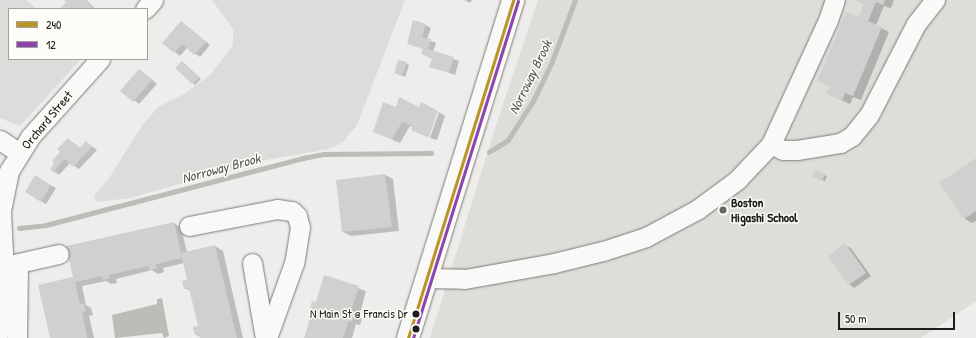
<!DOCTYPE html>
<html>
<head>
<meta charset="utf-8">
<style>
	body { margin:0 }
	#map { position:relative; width:976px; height:338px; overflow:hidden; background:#efedeb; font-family:"Patrick Hand",sans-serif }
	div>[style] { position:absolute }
	.built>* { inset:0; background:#dfddda }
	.green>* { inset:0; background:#dedcda }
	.water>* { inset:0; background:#bdbcb9 }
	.shadow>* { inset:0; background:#0003 }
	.stream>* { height:4.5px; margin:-2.25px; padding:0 2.25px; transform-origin:2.25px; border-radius:2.25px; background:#bdbcb9 }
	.building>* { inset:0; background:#d1d0cf }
	.roads { filter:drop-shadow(0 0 1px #7b7a79) drop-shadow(0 0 1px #7b7a79) }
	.minor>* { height:19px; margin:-9.5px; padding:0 9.5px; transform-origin:9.5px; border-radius:9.5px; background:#f9f9f7 }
	.major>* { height:22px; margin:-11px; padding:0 11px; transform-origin:11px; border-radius:11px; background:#f9f9f7 }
	.bus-1>* { height:3px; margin:-1.5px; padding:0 1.5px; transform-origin:1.5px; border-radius:1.5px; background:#bb9427 }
	.bus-2>* { height:3px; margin:-1.5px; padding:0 1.5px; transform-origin:1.5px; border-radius:1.5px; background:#8e44ad }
	.dots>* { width:11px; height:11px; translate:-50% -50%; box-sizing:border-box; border:2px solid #fdfcf7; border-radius:50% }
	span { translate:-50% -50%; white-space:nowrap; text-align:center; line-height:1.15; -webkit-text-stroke:3px #fdfcf7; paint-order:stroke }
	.bus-label { font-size:12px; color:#1c1c1c }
	.right { translate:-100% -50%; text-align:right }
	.street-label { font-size:13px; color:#1c1c1c }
	.poi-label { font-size:13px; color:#1c1c1c; font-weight:700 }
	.left { translate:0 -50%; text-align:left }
	.water-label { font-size:14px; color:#5b5b59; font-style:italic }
	.legend { position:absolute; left:8px; top:8px; width:140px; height:52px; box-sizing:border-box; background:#fdfcf7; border:1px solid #a3a29f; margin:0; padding:5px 7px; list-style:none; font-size:12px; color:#1c1c1c }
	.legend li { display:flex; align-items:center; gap:8px; height:20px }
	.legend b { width:20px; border:1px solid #a3a29f }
	.scale { position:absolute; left:838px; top:312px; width:117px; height:18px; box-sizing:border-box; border:2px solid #1c1c1c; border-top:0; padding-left:5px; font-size:12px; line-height:14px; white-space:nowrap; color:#1c1c1c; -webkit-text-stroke:3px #fdfcf7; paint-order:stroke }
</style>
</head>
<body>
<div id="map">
	<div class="built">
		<i style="clip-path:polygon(538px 0,976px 0,976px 301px,921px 338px,430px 338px,495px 128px)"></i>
	</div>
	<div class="green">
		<i style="clip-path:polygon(0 0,26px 0,37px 9px,9px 9px,9px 59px,81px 59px,20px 126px,0 118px)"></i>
		<i style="clip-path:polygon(212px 0,405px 0,357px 125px,343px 142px,329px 149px,260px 161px,130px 198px,96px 202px,94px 196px,109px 178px,141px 127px,158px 107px,184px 94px,211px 74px,233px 45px,233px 29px)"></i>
	</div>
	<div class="water">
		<i style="clip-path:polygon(162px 298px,169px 336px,164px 338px,162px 333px,115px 338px,112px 315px,157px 304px,157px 299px)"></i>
	</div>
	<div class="shadow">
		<i style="clip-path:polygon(66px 0,86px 0,96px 9px,61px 9px,68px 1px)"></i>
		<i style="clip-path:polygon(464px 0,472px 0,470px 3px)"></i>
		<i style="clip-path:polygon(857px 0,894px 0,891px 8px,884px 6px,876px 25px,889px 32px,861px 100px,853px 97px,850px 104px,828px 94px,865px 5px)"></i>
		<i style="clip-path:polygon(182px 22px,210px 45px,200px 57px,187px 48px,180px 56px,164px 43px)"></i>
		<i style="clip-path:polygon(425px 25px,431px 28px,427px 39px,436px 43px,433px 52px,459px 61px,455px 75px,430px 66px,433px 59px,422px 54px,423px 49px,408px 43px)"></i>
		<i style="clip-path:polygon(184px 63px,201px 79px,195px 85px,176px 68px)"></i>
		<i style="clip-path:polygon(406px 63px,409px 65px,405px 77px,395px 73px)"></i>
		<i style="clip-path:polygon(140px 70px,157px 84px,139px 104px,122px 91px)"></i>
		<i style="clip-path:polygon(396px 108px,437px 111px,428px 137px,412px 130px,413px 127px,410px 126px,400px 143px,374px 132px)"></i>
		<i style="clip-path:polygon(439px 112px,445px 116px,437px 140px,430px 138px)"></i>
		<i style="clip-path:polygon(68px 139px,80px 148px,86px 142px,97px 150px,79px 169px,70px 163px,59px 175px,51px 169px)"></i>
		<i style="clip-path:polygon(976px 159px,976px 221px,972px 223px,965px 219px,940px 183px)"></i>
		<i style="clip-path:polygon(385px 175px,393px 179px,399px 231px,351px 236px,343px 232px,337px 181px)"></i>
		<i style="clip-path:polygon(824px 175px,827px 176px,825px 181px,816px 178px)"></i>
		<i style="clip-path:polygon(36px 177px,56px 188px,46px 204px,26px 192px)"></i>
		<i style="clip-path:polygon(174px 223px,181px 228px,187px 252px,215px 246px,223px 251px,243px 338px,201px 338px,196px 334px,199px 327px,191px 291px,185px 288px,188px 280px,184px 263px,163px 268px,164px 272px,158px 274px,152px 270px,116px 279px,117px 283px,111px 284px,106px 281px,82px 286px,86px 305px,91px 308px,93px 315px,89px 316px,94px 338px,51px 338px,75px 278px)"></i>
		<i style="clip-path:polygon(845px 245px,851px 248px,871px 276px,854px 288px,849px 284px)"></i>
		<i style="clip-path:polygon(324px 276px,366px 291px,359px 317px,362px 319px,360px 325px,356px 324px,352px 338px,305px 338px,314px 310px,311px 308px,316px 303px)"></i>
	</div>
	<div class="stream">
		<i style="left:489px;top:152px;width:22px;rotate:-32deg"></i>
		<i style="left:508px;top:140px;width:46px;rotate:-57.3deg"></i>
		<i style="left:533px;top:101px;width:41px;rotate:-64.1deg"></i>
		<i style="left:551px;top:64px;width:68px;rotate:-69.4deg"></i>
		<i style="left:19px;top:228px;width:27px;rotate:-6deg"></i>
		<i style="left:46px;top:225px;width:266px;rotate:-14.6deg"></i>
		<i style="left:303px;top:158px;width:21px;rotate:-11deg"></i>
		<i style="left:324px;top:154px;width:107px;rotate:-0.5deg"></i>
	</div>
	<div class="building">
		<i style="clip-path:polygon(64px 0,85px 0,93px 7px,91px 9px,60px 9px,66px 2px)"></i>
		<i style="clip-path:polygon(855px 0,885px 0,883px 5px,876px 2px,868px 21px,882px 27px,853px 96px,845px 93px,842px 101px,826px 94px,830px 87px,817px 81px,846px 12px,859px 17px,864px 4px)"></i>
		<i style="clip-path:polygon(413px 20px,426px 24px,422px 37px,431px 39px,428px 49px,454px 57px,449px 73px,429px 67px,432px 58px,421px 54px,423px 49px,407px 44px)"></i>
		<i style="clip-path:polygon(181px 21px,206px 42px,194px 55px,182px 44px,174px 53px,162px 43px)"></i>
		<i style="clip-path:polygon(398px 60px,407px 62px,402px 76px,394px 73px)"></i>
		<i style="clip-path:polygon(182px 61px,199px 77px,192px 84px,175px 68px)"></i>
		<i style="clip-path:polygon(139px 69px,152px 80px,133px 102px,120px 91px)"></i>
		<i style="clip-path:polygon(399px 97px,419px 107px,421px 102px,438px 111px,429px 137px,411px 130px,413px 126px,402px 122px,392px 139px,373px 132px,383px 102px,396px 107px)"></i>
		<i style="clip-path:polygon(68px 138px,79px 148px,86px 141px,92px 147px,73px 167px,65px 159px,53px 172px,50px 169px,54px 164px,52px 161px,60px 152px,57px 149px)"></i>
		<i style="clip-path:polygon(976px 158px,976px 211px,964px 219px,939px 183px)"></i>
		<i style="clip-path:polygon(815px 170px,825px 174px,822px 181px,812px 177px)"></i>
		<i style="clip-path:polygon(385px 174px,392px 227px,342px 232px,336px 180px)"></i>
		<i style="clip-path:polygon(35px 175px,51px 185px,41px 202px,25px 192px)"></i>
		<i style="clip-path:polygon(174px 222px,181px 253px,215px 245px,237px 338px,200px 338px,199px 334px,195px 335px,193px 327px,198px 326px,189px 288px,184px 289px,182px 281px,187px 280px,182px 258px,156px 264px,157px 268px,149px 270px,148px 266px,109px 275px,110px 278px,103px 280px,102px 276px,75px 282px,80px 304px,84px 303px,86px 311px,82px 312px,87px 338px,50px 338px,38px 285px,73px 277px,66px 246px)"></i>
		<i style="clip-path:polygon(845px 243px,866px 273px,848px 285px,828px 256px)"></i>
		<i style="clip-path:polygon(324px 275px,359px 286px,351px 312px,355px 314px,352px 322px,349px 321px,343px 338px,304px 338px,313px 309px,310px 308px,312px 301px,316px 302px)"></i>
	</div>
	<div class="roads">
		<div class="minor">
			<i style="left:145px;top:9px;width:12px;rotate:-48deg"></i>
			<i style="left:0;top:140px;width:23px;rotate:34deg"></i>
			<i style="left:771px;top:144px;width:13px;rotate:27deg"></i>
			<i style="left:783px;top:150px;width:14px"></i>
			<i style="left:797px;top:150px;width:44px;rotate:-9.2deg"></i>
			<i style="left:840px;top:143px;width:14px;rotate:-30deg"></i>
			<i style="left:852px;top:136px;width:27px;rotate:-51deg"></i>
			<i style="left:869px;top:115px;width:102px;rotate:-62.7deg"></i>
			<i style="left:916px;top:24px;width:31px;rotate:-52deg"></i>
			<i style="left:189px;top:226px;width:90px;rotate:-10.9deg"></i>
			<i style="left:277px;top:209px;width:15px;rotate:8deg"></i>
			<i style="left:292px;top:211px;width:7px;rotate:45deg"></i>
			<i style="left:297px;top:216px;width:11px;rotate:75deg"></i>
			<i style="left:300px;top:227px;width:36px;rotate:99deg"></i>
			<i style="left:294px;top:263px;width:80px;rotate:109.8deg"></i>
			<i style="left:252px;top:263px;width:76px;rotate:80.2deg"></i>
			<i style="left:5px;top:266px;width:55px;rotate:-12.5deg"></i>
			<i style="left:426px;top:278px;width:39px;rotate:1deg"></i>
			<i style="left:465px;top:279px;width:90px;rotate:-10.2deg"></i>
			<i style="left:554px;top:263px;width:50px;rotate:-13.8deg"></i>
			<i style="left:603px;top:251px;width:45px;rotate:-18deg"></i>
			<i style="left:646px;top:237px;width:59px;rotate:-28.3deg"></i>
			<i style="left:698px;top:209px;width:49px;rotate:-36.6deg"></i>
			<i style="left:737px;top:180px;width:50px;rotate:-46.6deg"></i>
			<i style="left:771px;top:144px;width:136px;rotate:-65.3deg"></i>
			<i style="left:828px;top:20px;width:21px;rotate:-71deg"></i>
			<i style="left:0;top:331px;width:21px;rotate:-73deg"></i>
			<i style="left:6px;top:311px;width:100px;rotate:-92.9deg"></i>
			<i style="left:1px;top:211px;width:41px;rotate:-78.7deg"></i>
			<i style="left:9px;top:171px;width:40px;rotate:-58deg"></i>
			<i style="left:30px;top:137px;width:105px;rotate:-48.1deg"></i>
			<i style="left:17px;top:338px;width:74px;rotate:-89.2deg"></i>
		</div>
		<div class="major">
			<i style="left:408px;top:338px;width:354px;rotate:-72.7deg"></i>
		</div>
	</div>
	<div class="bus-1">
		<i style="left:408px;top:338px;width:354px;rotate:-72.7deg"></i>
	</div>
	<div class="bus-2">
		<i style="left:413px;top:338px;width:353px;rotate:-72.7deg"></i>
	</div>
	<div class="dots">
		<i style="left:723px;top:210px;background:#666564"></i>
		<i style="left:416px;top:314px;background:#1c1c1c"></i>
		<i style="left:416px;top:329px;background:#1c1c1c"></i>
	</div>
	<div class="bus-label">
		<span class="right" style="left:408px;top:314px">N Main St @ Francis Dr</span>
	</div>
	<div class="street-label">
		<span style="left:47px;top:120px;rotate:-50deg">Orchard Street</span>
	</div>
	<div class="poi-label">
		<span class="left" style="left:731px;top:210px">Boston<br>Higashi School</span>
	</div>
	<div class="water-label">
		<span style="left:530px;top:77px;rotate:-64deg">Norroway Brook</span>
		<span style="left:221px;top:168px;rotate:-15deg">Norroway Brook</span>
	</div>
	<ul class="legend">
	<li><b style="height:5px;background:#bb9427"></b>240</li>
	<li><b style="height:5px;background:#8e44ad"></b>12</li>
	</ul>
	<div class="scale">50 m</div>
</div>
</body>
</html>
